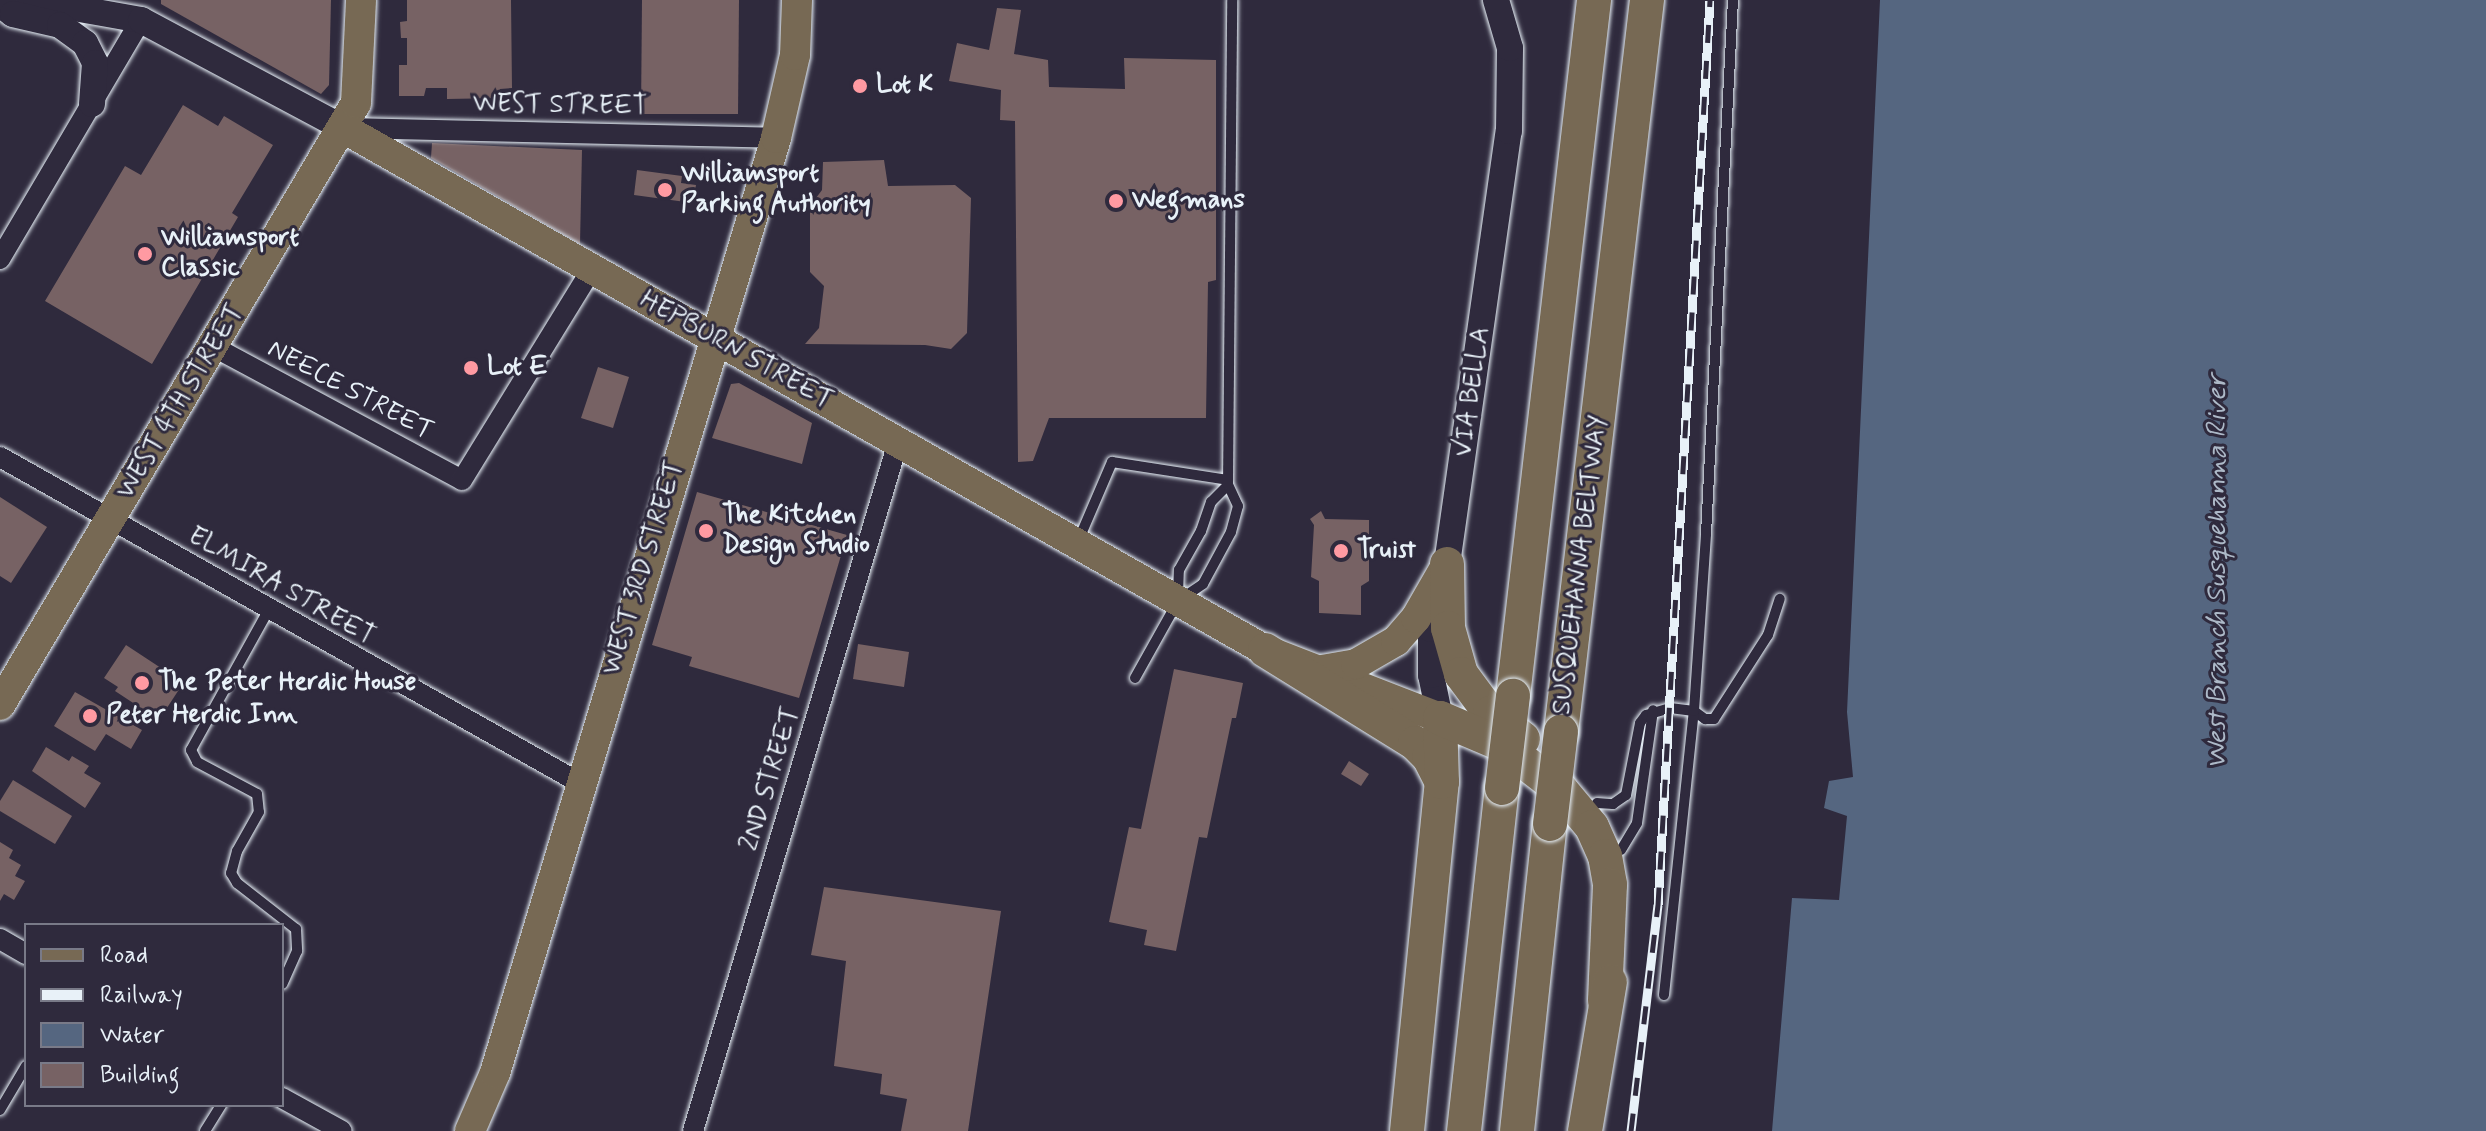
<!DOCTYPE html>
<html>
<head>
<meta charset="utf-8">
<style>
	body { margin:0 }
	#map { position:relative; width:2486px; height:1131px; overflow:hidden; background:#2f2a3d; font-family:Mynerve,sans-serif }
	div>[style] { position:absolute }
	.water>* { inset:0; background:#556680 }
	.building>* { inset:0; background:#776264 }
	.roads { filter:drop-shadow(0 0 2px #e8f1f8) drop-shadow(0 0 2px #e8f1f8) }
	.lane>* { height:10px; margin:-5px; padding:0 5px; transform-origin:5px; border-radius:5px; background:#2f2a3d }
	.street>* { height:20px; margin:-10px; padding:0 10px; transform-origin:10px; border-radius:10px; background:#2f2a3d }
	.secondary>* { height:26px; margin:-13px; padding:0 13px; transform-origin:13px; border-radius:13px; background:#2f2a3d }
	.primary>* { height:30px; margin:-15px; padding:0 15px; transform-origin:15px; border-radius:15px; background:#776954 }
	.highway>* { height:34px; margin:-17px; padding:0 17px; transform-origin:17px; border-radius:17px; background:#776954 }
	.rail>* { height:9px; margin-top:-4.5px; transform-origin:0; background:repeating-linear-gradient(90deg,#2f2a3d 0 18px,#e8f1f8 0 36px); box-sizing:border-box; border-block:2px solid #e8f1f8 }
	.bridges { filter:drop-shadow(0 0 2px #e8f1f8) drop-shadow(0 0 2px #e8f1f8) }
	.highway-bridge>* { height:34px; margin:-17px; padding:0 17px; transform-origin:17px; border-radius:17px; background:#776954 }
	.dots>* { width:22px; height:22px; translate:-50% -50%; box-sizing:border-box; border:4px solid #2f2a3d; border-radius:50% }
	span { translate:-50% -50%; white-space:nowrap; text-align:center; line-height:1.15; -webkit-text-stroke:6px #2f2a3d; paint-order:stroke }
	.poi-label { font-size:26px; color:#e8f1f8; font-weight:700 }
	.left { translate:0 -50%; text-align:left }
	.street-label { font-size:26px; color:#e8f1f8 }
	.water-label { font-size:28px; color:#adb9c8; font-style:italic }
	.legend { position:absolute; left:24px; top:923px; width:260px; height:184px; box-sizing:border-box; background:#2f2a3d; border:2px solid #797a88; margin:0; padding:10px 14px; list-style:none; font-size:24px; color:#e8f1f8 }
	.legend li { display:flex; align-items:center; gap:16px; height:40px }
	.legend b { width:40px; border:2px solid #797a88 }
</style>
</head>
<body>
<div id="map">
	<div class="water">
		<i style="clip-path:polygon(1880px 0,2486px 0,2486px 1131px,1772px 1131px,1792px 898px,1839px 900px,1847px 816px,1824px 808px,1829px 781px,1853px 777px,1847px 712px)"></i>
	</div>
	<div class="building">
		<i style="clip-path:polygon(161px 0,331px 0,329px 85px,321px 94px,161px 4px)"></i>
		<i style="clip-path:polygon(407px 0,511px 0,512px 88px,500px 89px,500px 98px,447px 99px,447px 88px,426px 88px,424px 96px,399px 96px,399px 65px,407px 65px,407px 38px,401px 38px,400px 22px,407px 21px)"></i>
		<i style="clip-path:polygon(642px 0,739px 0,738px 114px,641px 114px)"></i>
		<i style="clip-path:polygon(997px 8px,1021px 10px,1014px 54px,1048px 60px,1049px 87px,1125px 89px,1124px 58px,1216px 60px,1216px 280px,1208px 282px,1206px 418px,1049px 418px,1033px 461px,1018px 462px,1015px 121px,1000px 120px,1001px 90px,949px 81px,957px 43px,989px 50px)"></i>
		<i style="clip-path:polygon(183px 105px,218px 126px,224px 116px,273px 145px,232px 213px,238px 217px,152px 364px,45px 301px,125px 166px,141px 175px)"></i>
		<i style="clip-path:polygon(432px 143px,582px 150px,580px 244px,431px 158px)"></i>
		<i style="clip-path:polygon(884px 160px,888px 186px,955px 185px,971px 198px,967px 333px,951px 349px,925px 345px,805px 344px,819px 328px,824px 286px,810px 272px,810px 206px,822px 190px,823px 162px)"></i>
		<i style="clip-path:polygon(637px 170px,682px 176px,681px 183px,696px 185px,693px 203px,634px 195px)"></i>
		<i style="clip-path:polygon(598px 367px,629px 377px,613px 428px,581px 418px)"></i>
		<i style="clip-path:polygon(739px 383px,812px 423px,802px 464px,712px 438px,731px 384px)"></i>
		<i style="clip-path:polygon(697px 492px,847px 535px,799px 698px,689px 666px,692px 657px,652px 645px)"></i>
		<i style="clip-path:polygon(0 497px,47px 527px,11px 583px,0 576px)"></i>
		<i style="clip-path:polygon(1321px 511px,1325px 519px,1369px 520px,1369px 581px,1361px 586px,1361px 615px,1319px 613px,1319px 581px,1311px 577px,1314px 525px,1310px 519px)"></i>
		<i style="clip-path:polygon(858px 644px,909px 652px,904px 687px,853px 679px)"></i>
		<i style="clip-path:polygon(126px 645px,164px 670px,161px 675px,180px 688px,159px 720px,115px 691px,118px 687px,104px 678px)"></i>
		<i style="clip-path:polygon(1174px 669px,1243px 683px,1236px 718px,1232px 718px,1207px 838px,1199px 837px,1176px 951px,1144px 945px,1147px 930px,1109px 922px,1129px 827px,1141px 829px)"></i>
		<i style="clip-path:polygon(75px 692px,142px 730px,131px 749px,106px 734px,95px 751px,54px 726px)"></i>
		<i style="clip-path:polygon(46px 747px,69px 761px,72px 756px,89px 766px,84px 773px,101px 783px,85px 808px,32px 771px)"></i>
		<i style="clip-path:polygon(1349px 761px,1369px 774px,1361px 786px,1341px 774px)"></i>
		<i style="clip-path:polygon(13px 780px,72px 816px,55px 844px,0 811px,0 801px)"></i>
		<i style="clip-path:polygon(0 842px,13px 850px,9px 858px,21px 865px,15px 876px,25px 881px,14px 900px,4px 894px,0 901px)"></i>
		<i style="clip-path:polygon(824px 887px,1001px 911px,968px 1131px,901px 1131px,907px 1099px,880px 1094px,882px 1074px,834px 1066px,846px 961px,811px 955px)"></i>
	</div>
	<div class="roads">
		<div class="lane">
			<i style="left:1079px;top:539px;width:84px;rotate:-66.8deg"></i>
			<i style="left:1112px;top:462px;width:117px;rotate:8.8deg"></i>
			<i style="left:1178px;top:595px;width:25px;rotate:-88deg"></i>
			<i style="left:1179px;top:570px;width:45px;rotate:-60.6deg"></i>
			<i style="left:1201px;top:531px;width:31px;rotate:-71deg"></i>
			<i style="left:1211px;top:502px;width:24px;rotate:-45deg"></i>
			<i style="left:268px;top:611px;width:159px;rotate:119deg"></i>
			<i style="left:191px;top:750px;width:13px;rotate:63deg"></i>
			<i style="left:197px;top:762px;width:68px;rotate:28.1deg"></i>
			<i style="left:257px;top:794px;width:18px;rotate:84deg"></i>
			<i style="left:259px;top:812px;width:45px;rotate:119.4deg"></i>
			<i style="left:237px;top:851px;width:23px;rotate:105deg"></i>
			<i style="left:231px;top:873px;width:12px;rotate:59deg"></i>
			<i style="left:237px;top:883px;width:75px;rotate:37.9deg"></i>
			<i style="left:296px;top:929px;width:22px;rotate:87deg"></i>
			<i style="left:297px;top:951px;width:36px;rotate:114deg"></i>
			<i style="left:1135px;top:678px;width:88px;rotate:-60.8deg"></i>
			<i style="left:1178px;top:601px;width:30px;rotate:-34deg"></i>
			<i style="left:1203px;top:584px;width:59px;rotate:-61.7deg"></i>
			<i style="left:1231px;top:532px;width:27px;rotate:-75deg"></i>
			<i style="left:1238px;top:506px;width:23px;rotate:-115deg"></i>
			<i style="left:1228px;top:485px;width:485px;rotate:-89.5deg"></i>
			<i style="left:1597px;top:803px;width:16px;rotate:4deg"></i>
			<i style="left:1613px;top:804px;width:16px;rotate:-35deg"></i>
			<i style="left:1626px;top:795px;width:73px;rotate:-79deg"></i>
			<i style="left:1640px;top:723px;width:10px;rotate:-53deg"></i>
			<i style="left:1646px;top:715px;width:25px;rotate:-16deg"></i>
			<i style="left:1670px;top:708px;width:24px;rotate:7deg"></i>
			<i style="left:1694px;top:711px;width:14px;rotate:36deg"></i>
			<i style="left:1705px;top:719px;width:9px"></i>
			<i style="left:1714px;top:719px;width:100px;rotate:-57.3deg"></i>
			<i style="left:1768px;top:635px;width:38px;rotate:-72deg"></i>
			<i style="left:1621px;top:850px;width:31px;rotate:-59deg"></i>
			<i style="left:1637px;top:823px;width:114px;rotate:-81.9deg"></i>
			<i style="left:1664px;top:995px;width:286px;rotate:-84deg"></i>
			<i style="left:1694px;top:711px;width:177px;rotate:-86.1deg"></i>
			<i style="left:1706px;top:534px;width:535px;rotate:-87.11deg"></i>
			<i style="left:0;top:1110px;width:51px;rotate:-59.4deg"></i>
			<i style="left:205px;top:1131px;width:31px;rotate:-58deg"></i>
		</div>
		<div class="street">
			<i style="left:347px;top:128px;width:429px;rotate:1.3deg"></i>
			<i style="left:0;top:259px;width:277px;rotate:-59.5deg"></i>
			<i style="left:214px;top:347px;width:281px;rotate:28.2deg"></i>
			<i style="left:462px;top:480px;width:246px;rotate:-58.4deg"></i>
			<i style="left:0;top:457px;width:665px;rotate:29.34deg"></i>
			<i style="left:0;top:939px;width:30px;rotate:30deg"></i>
			<i style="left:282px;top:1098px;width:68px;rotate:28.8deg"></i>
			<i style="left:693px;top:1131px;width:719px;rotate:-73.43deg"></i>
		</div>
		<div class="secondary">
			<i style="left:29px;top:0;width:114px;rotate:10.1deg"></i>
			<i style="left:141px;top:20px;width:229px;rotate:28.1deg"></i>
			<i style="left:0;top:4px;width:16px;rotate:38deg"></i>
			<i style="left:13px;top:14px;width:48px;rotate:13.2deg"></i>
			<i style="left:60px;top:25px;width:31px;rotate:36deg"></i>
			<i style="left:85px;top:43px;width:22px;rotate:63deg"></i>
			<i style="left:95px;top:63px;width:41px;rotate:94.2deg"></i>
			<i style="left:1440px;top:718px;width:44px;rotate:-101.8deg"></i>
			<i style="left:1431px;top:675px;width:46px;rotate:-90deg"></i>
			<i style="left:1431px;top:629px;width:67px;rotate:-76.2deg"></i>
			<i style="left:1447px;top:564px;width:437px;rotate:-81.9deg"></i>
			<i style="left:1509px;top:131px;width:83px;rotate:-89.3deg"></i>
			<i style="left:1510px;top:48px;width:50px;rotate:-106.3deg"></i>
		</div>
		<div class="primary">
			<i style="left:343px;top:128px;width:1060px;rotate:29.52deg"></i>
			<i style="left:1265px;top:650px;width:188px;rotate:21.2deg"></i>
			<i style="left:1322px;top:670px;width:35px;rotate:-10deg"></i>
			<i style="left:1356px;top:664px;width:46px;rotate:-29.9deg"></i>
			<i style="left:1396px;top:641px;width:30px;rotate:-49deg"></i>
			<i style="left:1416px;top:618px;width:62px;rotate:-60.1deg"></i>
			<i style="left:0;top:705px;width:699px;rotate:-59.4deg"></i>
			<i style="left:356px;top:103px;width:103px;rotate:-87.2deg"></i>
			<i style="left:470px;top:1131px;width:63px;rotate:-66.7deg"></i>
			<i style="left:495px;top:1073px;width:976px;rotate:-73.27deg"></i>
			<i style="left:776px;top:138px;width:85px;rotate:-77.1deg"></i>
			<i style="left:795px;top:55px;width:55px;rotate:-87.9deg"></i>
		</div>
		<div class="highway">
			<i style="left:1447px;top:564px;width:64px;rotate:89.1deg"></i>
			<i style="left:1448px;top:628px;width:48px;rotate:74.2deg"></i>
			<i style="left:1461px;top:674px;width:49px;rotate:53.4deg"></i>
			<i style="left:1490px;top:713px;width:42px;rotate:38.2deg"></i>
			<i style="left:1265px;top:650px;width:176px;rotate:31.8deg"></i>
			<i style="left:1415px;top:743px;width:20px;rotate:45deg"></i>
			<i style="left:1429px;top:757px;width:28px;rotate:63deg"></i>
			<i style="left:1513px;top:696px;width:701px;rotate:-83.36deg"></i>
			<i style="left:1561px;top:732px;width:737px;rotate:-83.3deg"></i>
			<i style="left:1407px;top:1131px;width:351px;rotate:-84.3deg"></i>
			<i style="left:1442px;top:782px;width:64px;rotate:-91.8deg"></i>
			<i style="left:1440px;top:718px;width:66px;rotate:23.1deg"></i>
			<i style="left:1501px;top:744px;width:76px;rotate:37.5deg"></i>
			<i style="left:1561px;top:790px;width:48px;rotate:50deg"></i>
			<i style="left:1592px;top:827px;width:32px;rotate:66deg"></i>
			<i style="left:1605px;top:856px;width:29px;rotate:80deg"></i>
			<i style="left:1610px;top:885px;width:116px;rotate:92.5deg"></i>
			<i style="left:1464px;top:1131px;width:345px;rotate:-83.7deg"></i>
			<i style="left:1517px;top:1131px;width:309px;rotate:-83.9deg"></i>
			<i style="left:1585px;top:1131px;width:151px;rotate:-80.5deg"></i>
		</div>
	</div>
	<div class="rail">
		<i style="left:1631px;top:1131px;width:228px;rotate:-83.2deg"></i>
		<i style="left:1658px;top:905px;width:906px;rotate:-86.71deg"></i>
	</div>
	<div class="bridges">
		<div class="highway-bridge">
			<i style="left:1502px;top:788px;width:93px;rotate:-83.2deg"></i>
			<i style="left:1550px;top:824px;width:93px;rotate:-83.2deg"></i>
		</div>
	</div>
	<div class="dots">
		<i style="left:860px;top:86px;background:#ff9aa2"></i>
		<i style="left:665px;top:190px;background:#ff9aa2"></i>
		<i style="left:1116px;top:201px;background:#ff9aa2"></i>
		<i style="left:145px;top:254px;background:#ff9aa2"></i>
		<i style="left:471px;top:368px;background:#ff9aa2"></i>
		<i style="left:706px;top:531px;background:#ff9aa2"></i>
		<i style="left:1341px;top:551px;background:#ff9aa2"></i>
		<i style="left:142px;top:683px;background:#ff9aa2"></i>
		<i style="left:90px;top:716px;background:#ff9aa2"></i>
	</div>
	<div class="poi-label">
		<span class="left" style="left:876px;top:86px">Lot K</span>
		<span class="left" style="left:681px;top:190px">Williamsport<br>Parking Authority</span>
		<span class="left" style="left:1132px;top:201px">Wegmans</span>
		<span class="left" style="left:161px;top:254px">Williamsport<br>Classic</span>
		<span class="left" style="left:487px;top:368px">Lot E</span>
		<span class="left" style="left:722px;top:531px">The Kitchen<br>Design Studio</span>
		<span class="left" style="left:1357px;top:551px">Truist</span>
		<span class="left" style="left:158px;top:683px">The Peter Herdic House</span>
		<span class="left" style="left:106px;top:716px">Peter Herdic Inn</span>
	</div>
	<div class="street-label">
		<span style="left:560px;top:106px;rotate:1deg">WEST STREET</span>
		<span style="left:736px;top:351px;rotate:29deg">HEPBURN STREET</span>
		<span style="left:350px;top:391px;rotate:28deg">NEECE STREET</span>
		<span style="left:1473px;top:392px;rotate:-82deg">VIA BELLA</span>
		<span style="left:181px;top:402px;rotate:-59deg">WEST 4TH STREET</span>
		<span style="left:1581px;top:565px;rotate:-83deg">SUSQUEHANNA BELTWAY</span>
		<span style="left:644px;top:568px;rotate:-73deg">WEST 3RD STREET</span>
		<span style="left:281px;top:587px;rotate:30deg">ELMIRA STREET</span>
		<span style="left:771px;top:779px;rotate:-73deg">2ND STREET</span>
	</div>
	<div class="water-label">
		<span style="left:2218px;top:572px;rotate:-90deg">West Branch Susquehanna River</span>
	</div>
	<ul class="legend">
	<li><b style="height:10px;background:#776954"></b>Road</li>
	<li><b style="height:10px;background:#e8f1f8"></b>Railway</li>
	<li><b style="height:22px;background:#556680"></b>Water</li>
	<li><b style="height:22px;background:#776264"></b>Building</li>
	</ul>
</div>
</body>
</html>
